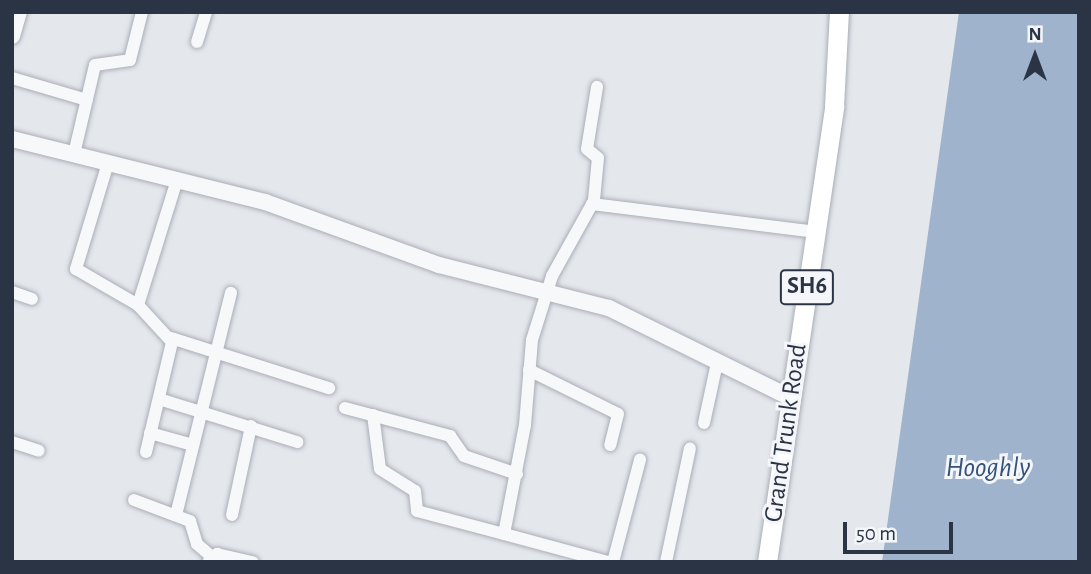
<!DOCTYPE html>
<html>
<head>
<meta charset="utf-8">
<style>
	body { margin:0 }
	#map { position:relative; width:1091px; height:574px; overflow:hidden; background:#e4e7ec; font-family:"Alegreya Sans",sans-serif }
	div>[style] { position:absolute }
	.water>* { inset:0; background:#9fb4cc }
	.roads { filter:drop-shadow(0 0 2px #a9aeb7) drop-shadow(0 0 2px #a9aeb7) }
	.minor>* { height:12px; margin:-6px; padding:0 6px; transform-origin:6px; border-radius:6px; background:#f7f8fa }
	.tertiary>* { height:16px; margin:-8px; padding:0 8px; transform-origin:8px; border-radius:8px; background:#f7f8fa }
	.primary>* { height:19px; margin:-9.5px; padding:0 9.5px; transform-origin:9.5px; border-radius:9.5px; background:#fff }
	span { translate:-50% -50%; white-space:nowrap; text-align:center; line-height:1.15; -webkit-text-stroke:6px #f4f6f9; paint-order:stroke }
	.shield-label span { padding:2px 5px; background:#f4f6f9; border:2px solid; border-radius:5px; -webkit-text-stroke-width:0 }
	.shield-label { font-size:24px; color:#2b3445; font-weight:700 }
	.street-label { font-size:26px; color:#2b3445 }
	.water-label { font-size:28px; color:#34527a; font-style:italic }
	.frame { position:absolute; inset:0; border:14px solid #2b3445; pointer-events:none }
	.north { position:absolute; left:1000px; top:21px; width:70px; height:70px; -webkit-text-stroke:5px #f4f6f9; paint-order:stroke; rotate:0deg; font-size:19px; font-weight:700; line-height:28px; text-align:center; color:#2b3445 }
	.north::after { content:''; display:block; margin:auto; width:24px; height:32px; background:#2b3445; clip-path:polygon(50% 0,100% 100%,50% 72%,0 100%) }
	.scale { position:absolute; left:843px; top:522px; width:110px; height:32px; box-sizing:border-box; border:4px solid #2b3445; border-top:0; padding-left:9px; font-size:21px; line-height:24px; white-space:nowrap; color:#2b3445; -webkit-text-stroke:5px #f4f6f9; paint-order:stroke }
</style>
</head>
<body>
<div id="map">
	<div class="water">
		<i style="clip-path:polygon(959px 12px,1079px 12px,1079px 562px,882px 562px)"></i>
	</div>
	<div class="roads">
		<div class="minor">
			<i style="left:197px;top:42px;width:31px;rotate:-73deg"></i>
			<i style="left:12px;top:78px;width:78px;rotate:16.3deg"></i>
			<i style="left:74px;top:154px;width:91px;rotate:-76.7deg"></i>
			<i style="left:95px;top:65px;width:35px;rotate:-8deg"></i>
			<i style="left:130px;top:60px;width:49px;rotate:-76deg"></i>
			<i style="left:108px;top:163px;width:111px;rotate:106.8deg"></i>
			<i style="left:76px;top:269px;width:72px;rotate:30.1deg"></i>
			<i style="left:594px;top:200px;width:42px;rotate:-84.6deg"></i>
			<i style="left:598px;top:158px;width:14px;rotate:-141deg"></i>
			<i style="left:587px;top:149px;width:63px;rotate:-80.8deg"></i>
			<i style="left:12px;top:292px;width:21px;rotate:19deg"></i>
			<i style="left:171px;top:338px;width:166px;rotate:17.6deg"></i>
			<i style="left:529px;top:370px;width:99px;rotate:26.3deg"></i>
			<i style="left:618px;top:414px;width:32px;rotate:104deg"></i>
			<i style="left:159px;top:399px;width:145px;rotate:17.3deg"></i>
			<i style="left:345px;top:408px;width:109px;rotate:14.9deg"></i>
			<i style="left:450px;top:436px;width:24px;rotate:55deg"></i>
			<i style="left:464px;top:456px;width:56px;rotate:18.8deg"></i>
			<i style="left:373px;top:415px;width:54px;rotate:82.6deg"></i>
			<i style="left:380px;top:469px;width:41px;rotate:32.2deg"></i>
			<i style="left:415px;top:491px;width:20px;rotate:84deg"></i>
			<i style="left:417px;top:511px;width:90px;rotate:14.8deg"></i>
			<i style="left:704px;top:423px;width:61px;rotate:-77.8deg"></i>
			<i style="left:150px;top:433px;width:45px;rotate:15.6deg"></i>
			<i style="left:12px;top:442px;width:28px;rotate:18deg"></i>
			<i style="left:146px;top:452px;width:113px;rotate:-76.7deg"></i>
			<i style="left:172px;top:342px;width:50px;rotate:-132.6deg"></i>
			<i style="left:138px;top:305px;width:131px;rotate:-72.7deg"></i>
			<i style="left:134px;top:500px;width:60px;rotate:20.6deg"></i>
			<i style="left:190px;top:521px;width:24px;rotate:73deg"></i>
			<i style="left:197px;top:544px;width:18px;rotate:41deg"></i>
			<i style="left:176px;top:515px;width:229px;rotate:-76.1deg"></i>
			<i style="left:232px;top:515px;width:91px;rotate:-77.9deg"></i>
			<i style="left:209px;top:561px;width:11px;rotate:-41deg"></i>
			<i style="left:217px;top:554px;width:37px;rotate:13deg"></i>
			<i style="left:608px;top:562px;width:108px;rotate:-164.9deg"></i>
			<i style="left:504px;top:534px;width:111px;rotate:-79.1deg"></i>
			<i style="left:525px;top:425px;width:85px;rotate:-85.3deg"></i>
			<i style="left:532px;top:340px;width:67px;rotate:-72.6deg"></i>
			<i style="left:552px;top:276px;width:82px;rotate:-60.9deg"></i>
			<i style="left:592px;top:204px;width:226px;rotate:7.1deg"></i>
			<i style="left:613px;top:562px;width:106px;rotate:-75.2deg"></i>
			<i style="left:666px;top:562px;width:116px;rotate:-78.1deg"></i>
		</div>
		<div class="tertiary">
			<i style="left:12px;top:36px;width:25px;rotate:-74deg"></i>
			<i style="left:12px;top:139px;width:261px;rotate:14deg"></i>
			<i style="left:265px;top:202px;width:185px;rotate:19.9deg"></i>
			<i style="left:439px;top:265px;width:175px;rotate:14.2deg"></i>
			<i style="left:609px;top:308px;width:203px;rotate:26.3deg"></i>
		</div>
		<div class="primary">
			<i style="left:767px;top:562px;width:461px;rotate:-81.6deg"></i>
			<i style="left:834px;top:106px;width:94px;rotate:-87deg"></i>
		</div>
	</div>
	<div class="shield-label">
		<span style="left:807px;top:287px">SH6</span>
	</div>
	<div class="street-label">
		<span style="left:786px;top:433px;rotate:-82deg">Grand Trunk Road</span>
	</div>
	<div class="water-label">
		<span style="left:988px;top:468px">Hooghly</span>
	</div>
	<div class="frame"></div>
	<div class="north">N</div>
	<div class="scale">50 m</div>
</div>
</body>
</html>
